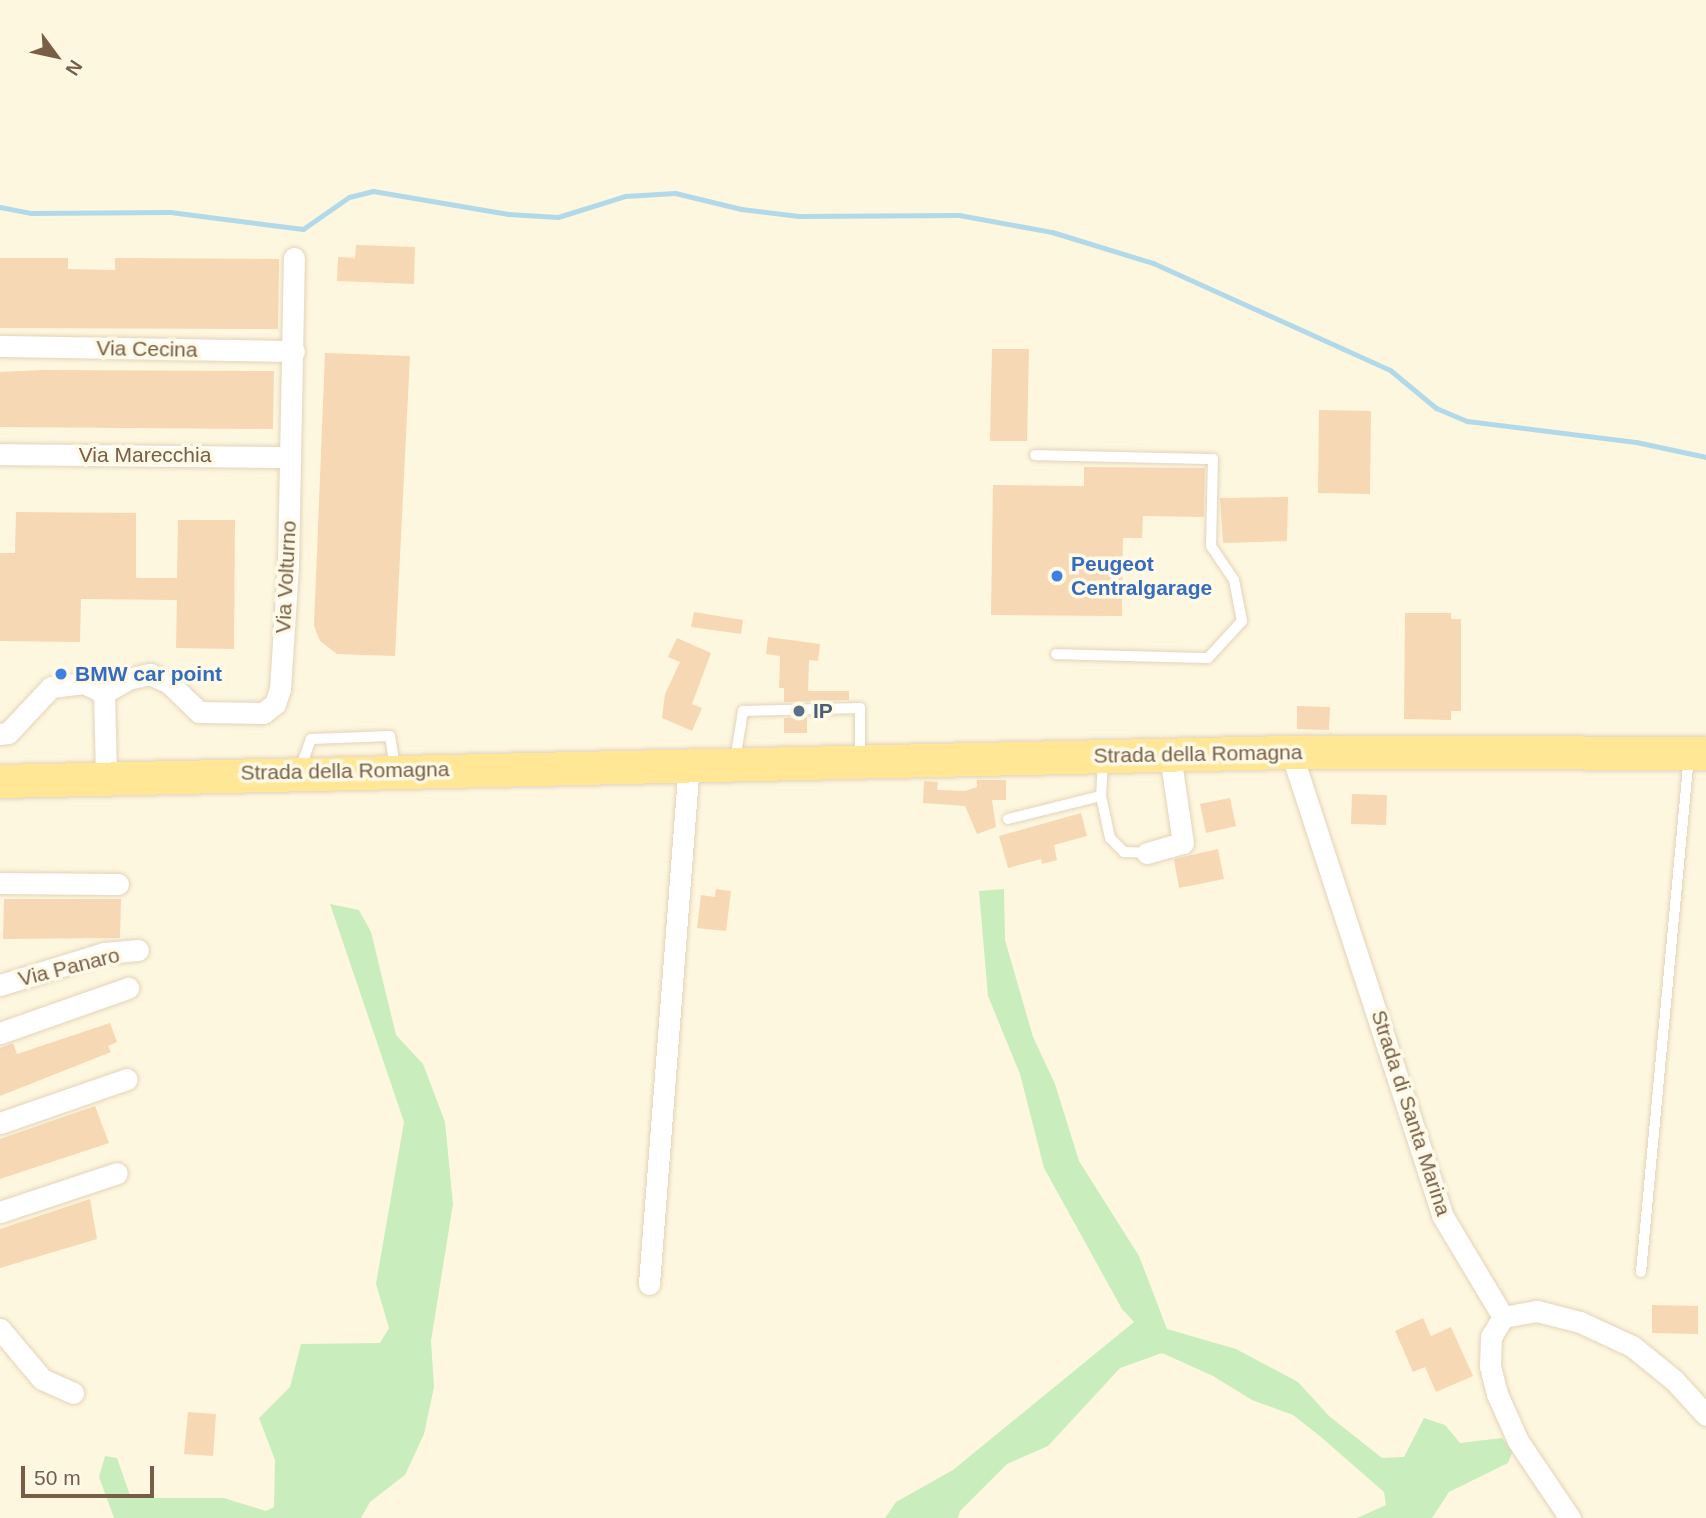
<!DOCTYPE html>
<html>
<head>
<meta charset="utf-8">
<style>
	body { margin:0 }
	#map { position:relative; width:1706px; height:1518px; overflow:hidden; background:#fef7df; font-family:Helvetica,sans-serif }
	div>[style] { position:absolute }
	.green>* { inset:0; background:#c9edbc }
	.stream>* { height:5px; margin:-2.5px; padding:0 2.5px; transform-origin:2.5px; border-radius:2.5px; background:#b2d9e9 }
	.building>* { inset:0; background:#f6d8b4 }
	.roads { filter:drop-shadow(0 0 2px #e3d3ba) drop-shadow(0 0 2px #e3d3ba) }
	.lane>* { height:10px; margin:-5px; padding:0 5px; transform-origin:5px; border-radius:5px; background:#fff }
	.street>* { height:21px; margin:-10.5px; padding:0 10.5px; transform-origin:10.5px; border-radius:10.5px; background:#fff }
	.primary>* { height:33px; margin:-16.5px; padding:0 16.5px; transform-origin:16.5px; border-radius:16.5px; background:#ffe795 }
	.dots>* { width:19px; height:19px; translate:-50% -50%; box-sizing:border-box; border:4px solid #fff9e7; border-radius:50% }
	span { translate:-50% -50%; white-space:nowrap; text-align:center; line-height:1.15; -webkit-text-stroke:7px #fff9e7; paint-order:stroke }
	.street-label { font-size:21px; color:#775e45 }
	.shop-label { font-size:21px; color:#366cbe; font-weight:700 }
	.left { translate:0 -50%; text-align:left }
	.service-label { font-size:21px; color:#4e5e75; font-weight:700 }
	.north { position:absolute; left:21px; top:21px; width:70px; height:70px; -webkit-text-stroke:5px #fff9e7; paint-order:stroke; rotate:123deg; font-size:19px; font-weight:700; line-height:28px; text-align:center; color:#775e45 }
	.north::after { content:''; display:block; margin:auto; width:24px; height:32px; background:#775e45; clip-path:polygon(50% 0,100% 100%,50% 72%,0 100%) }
	.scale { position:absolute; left:21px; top:1466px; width:133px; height:32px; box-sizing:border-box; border:4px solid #775e45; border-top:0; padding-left:9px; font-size:21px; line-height:24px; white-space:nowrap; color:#775e45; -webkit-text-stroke:5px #fff9e7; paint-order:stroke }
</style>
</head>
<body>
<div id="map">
	<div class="green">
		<i style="clip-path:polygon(1004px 889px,1005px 940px,1033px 1037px,1055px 1084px,1079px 1161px,1139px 1256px,1167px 1329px,1236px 1349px,1298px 1382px,1329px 1416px,1382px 1458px,1404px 1457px,1424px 1418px,1445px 1425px,1460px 1443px,1502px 1438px,1513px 1450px,1508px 1463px,1449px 1492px,1432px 1518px,1357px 1518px,1386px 1505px,1384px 1492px,1321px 1437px,1293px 1415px,1252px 1400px,1213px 1376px,1162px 1353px,1120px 1368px,1048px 1446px,1007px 1464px,960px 1511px,958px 1518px,885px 1518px,896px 1502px,953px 1470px,1134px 1322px,1122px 1309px,1044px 1168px,1020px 1074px,988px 996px,979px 891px)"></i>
		<i style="clip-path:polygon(330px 904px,359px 910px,371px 932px,396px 1035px,423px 1064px,445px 1122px,453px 1204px,431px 1341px,434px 1387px,424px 1434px,405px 1475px,370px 1502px,361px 1518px,114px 1518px,99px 1477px,105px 1456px,117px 1458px,131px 1498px,224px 1498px,266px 1511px,274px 1507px,275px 1460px,259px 1418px,290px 1387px,301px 1344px,380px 1343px,389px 1328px,376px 1284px,404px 1122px)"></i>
	</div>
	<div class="stream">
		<i style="left:0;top:207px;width:32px;rotate:11deg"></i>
		<i style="left:31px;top:213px;width:139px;rotate:-0.4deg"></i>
		<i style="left:170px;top:212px;width:134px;rotate:7.3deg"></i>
		<i style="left:303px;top:229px;width:56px;rotate:-34.8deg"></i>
		<i style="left:349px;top:197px;width:25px;rotate:-14deg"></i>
		<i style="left:373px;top:191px;width:137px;rotate:9.7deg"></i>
		<i style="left:508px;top:214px;width:50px;rotate:3.4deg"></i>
		<i style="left:558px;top:217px;width:70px;rotate:-17.4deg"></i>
		<i style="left:625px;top:196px;width:50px;rotate:-3.4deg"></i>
		<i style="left:675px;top:193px;width:68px;rotate:13.6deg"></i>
		<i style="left:741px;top:209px;width:58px;rotate:6.9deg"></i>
		<i style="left:799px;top:216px;width:160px;rotate:-0.4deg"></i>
		<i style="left:959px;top:215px;width:95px;rotate:10.4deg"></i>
		<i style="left:1052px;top:232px;width:106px;rotate:17.1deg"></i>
		<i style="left:1153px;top:263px;width:260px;rotate:24.3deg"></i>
		<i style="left:1390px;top:370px;width:60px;rotate:39.6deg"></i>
		<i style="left:1436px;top:408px;width:34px;rotate:23deg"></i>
		<i style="left:1467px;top:421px;width:170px;rotate:7.1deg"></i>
		<i style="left:1636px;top:442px;width:72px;rotate:12.1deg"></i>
	</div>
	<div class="building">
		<i style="clip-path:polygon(356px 245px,415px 247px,414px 284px,337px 281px,338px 257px,355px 258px)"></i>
		<i style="clip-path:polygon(0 258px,68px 258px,68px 269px,115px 270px,115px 258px,279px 259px,278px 329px,0 328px)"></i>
		<i style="clip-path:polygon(992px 349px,1029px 349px,1027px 441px,990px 441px)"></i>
		<i style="clip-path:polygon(325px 353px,410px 356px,395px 656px,337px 654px,320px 641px,314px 626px)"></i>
		<i style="clip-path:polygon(43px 370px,274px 371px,273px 429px,0 427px,0 372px)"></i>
		<i style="clip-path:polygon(1319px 410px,1371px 411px,1370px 494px,1318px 493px)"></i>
		<i style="clip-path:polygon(1084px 467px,1205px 468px,1204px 517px,1143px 516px,1142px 538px,1123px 538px,1122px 616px,991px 615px,993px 485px,1084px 486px)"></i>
		<i style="clip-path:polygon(1288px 497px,1287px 541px,1223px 543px,1220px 498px)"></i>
		<i style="clip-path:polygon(16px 512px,136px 513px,136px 578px,177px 578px,178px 520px,235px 520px,234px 649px,176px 648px,177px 600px,81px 599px,80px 642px,0 641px,0 553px,15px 553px)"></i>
		<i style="clip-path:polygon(694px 612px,743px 620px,741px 634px,691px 627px)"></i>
		<i style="clip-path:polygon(1405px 613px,1451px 613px,1451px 619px,1461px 619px,1461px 711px,1451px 711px,1451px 720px,1404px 719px)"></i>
		<i style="clip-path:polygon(768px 637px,820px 644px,818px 661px,809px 660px,808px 691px,849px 691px,849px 700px,784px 702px,784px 688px,779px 688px,780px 656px,766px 654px)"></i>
		<i style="clip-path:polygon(677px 638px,711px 653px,692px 704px,702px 708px,692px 731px,662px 718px,665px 694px,680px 662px,668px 657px)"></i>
		<i style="clip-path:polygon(1297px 706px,1330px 707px,1329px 730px,1297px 729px)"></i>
		<i style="clip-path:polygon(807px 717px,807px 733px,784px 733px,784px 718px)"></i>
		<i style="clip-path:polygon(977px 780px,1006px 780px,1006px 800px,992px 800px,996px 827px,977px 834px,965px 806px,923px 803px,924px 781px,938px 782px,937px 790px,965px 791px,977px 787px)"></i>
		<i style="clip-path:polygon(1352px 794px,1387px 795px,1386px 825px,1351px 824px)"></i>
		<i style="clip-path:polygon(1230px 798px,1236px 826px,1206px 833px,1200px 804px)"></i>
		<i style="clip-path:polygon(1081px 813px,1087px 836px,1054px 845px,1057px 860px,1042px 864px,1041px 859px,1008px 868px,999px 836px)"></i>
		<i style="clip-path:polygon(1218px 849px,1224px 879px,1179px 888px,1174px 859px)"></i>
		<i style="clip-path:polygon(716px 889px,731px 891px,726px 931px,697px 928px,701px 895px,715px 897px)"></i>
		<i style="clip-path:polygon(4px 899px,121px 899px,120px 938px,3px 939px)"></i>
		<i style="clip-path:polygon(110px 1023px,117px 1042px,108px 1046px,111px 1052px,0 1096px,0 1048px,13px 1043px,17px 1054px)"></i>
		<i style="clip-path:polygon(95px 1106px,109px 1143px,0 1179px,0 1139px)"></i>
		<i style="clip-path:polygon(90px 1199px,97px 1239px,0 1268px,0 1229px)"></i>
		<i style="clip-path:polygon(1652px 1305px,1698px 1306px,1698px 1334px,1652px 1333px)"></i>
		<i style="clip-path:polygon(1423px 1318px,1431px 1336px,1451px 1327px,1473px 1376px,1436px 1392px,1425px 1367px,1413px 1372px,1395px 1331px)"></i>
		<i style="clip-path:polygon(188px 1412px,216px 1414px,213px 1456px,184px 1454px)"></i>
	</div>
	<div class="roads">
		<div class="lane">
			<i style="left:1035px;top:455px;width:178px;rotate:1.3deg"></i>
			<i style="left:1213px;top:459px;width:87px;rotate:91.3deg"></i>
			<i style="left:1211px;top:546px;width:41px;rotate:55.9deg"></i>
			<i style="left:1234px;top:580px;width:42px;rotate:79deg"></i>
			<i style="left:1242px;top:621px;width:50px;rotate:132.6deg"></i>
			<i style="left:1208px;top:658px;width:152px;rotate:-178.5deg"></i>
			<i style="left:1103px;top:759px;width:37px;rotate:93deg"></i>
			<i style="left:1101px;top:796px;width:43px;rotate:77.9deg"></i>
			<i style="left:1110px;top:838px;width:20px;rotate:45deg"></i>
			<i style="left:1124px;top:852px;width:23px;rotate:2deg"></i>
			<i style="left:735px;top:760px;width:50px;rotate:-80.7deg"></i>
			<i style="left:743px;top:711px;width:117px;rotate:-1.5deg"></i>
			<i style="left:860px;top:708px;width:49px;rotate:90deg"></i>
			<i style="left:300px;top:769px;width:32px;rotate:-70deg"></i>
			<i style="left:311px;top:739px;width:79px;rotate:-2.2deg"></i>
			<i style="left:390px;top:736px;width:33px;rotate:81deg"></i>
			<i style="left:1008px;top:819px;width:96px;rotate:-13.9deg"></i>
			<i style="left:1641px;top:1272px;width:518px;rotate:-84.69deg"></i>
		</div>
		<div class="street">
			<i style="left:0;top:346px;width:294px;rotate:1deg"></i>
			<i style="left:0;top:454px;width:290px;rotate:0.6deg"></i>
			<i style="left:104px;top:693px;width:28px;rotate:-30deg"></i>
			<i style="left:128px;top:679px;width:23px;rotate:-13deg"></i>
			<i style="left:150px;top:674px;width:21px;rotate:25deg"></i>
			<i style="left:169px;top:683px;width:42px;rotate:44deg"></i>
			<i style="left:199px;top:712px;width:64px;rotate:0.9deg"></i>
			<i style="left:263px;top:713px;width:15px;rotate:-37deg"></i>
			<i style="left:275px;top:704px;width:16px;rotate:-72deg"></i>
			<i style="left:280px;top:689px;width:124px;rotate:-86.3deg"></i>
			<i style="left:288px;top:565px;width:307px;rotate:-88.9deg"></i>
			<i style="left:104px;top:693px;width:83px;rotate:88.6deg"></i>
			<i style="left:0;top:734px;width:8px;rotate:-7deg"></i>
			<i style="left:8px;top:733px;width:63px;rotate:-46.9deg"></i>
			<i style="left:51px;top:687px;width:33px;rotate:-7deg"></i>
			<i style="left:84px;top:683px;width:22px;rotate:27deg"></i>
			<i style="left:1291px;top:752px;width:487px;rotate:71.9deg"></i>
			<i style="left:1442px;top:1215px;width:119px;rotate:59.1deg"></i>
			<i style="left:1147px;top:853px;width:37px;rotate:-16deg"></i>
			<i style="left:1183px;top:843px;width:89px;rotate:-98.4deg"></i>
			<i style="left:0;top:883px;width:118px;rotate:0.5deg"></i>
			<i style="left:0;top:985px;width:109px;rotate:-17.1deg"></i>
			<i style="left:104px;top:953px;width:34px;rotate:-5deg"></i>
			<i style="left:0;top:1033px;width:136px;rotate:-19.4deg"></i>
			<i style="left:0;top:1123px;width:134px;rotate:-19.1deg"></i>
			<i style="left:0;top:1212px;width:123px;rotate:-18.4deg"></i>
			<i style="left:649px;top:1284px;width:523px;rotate:-85.61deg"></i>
			<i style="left:1503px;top:1317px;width:35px;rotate:-10deg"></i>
			<i style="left:1537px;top:1311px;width:44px;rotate:14.3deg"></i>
			<i style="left:1580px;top:1322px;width:57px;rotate:24.8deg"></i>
			<i style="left:1632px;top:1346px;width:54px;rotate:39deg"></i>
			<i style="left:1674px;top:1380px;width:47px;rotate:47.6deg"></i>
			<i style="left:1503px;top:1317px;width:23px;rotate:121deg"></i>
			<i style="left:1491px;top:1337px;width:29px;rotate:92deg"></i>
			<i style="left:1490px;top:1366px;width:29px;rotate:76deg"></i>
			<i style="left:1497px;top:1394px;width:51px;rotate:65.9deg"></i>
			<i style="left:1518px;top:1441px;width:93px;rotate:56deg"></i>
			<i style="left:0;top:1329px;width:65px;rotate:50deg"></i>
			<i style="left:42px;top:1379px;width:34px;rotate:24deg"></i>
		</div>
		<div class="primary">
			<i style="left:0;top:781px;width:1291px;rotate:-1.29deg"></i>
			<i style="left:1291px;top:752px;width:415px;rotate:0.1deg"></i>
		</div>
	</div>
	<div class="dots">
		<i style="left:1057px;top:576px;background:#3f7fe0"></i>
		<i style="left:61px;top:674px;background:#3f7fe0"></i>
		<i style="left:799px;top:711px;background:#5c6f8a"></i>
	</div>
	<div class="street-label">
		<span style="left:147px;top:349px;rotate:1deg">Via Cecina</span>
		<span style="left:145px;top:455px">Via Marecchia</span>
		<span style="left:286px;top:577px;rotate:-87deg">Via Volturno</span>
		<span style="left:1198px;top:754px;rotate:-1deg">Strada della Romagna</span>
		<span style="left:345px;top:771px;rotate:-1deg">Strada della Romagna</span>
		<span style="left:69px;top:967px;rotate:-14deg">Via Panaro</span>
		<span style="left:1411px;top:1113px;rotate:72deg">Strada di Santa Marina</span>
	</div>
	<div class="shop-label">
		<span class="left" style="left:1071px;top:576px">Peugeot<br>Centralgarage</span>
		<span class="left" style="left:75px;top:674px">BMW car point</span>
	</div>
	<div class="service-label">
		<span class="left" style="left:813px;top:711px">IP</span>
	</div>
	<div class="north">N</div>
	<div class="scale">50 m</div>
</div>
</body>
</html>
